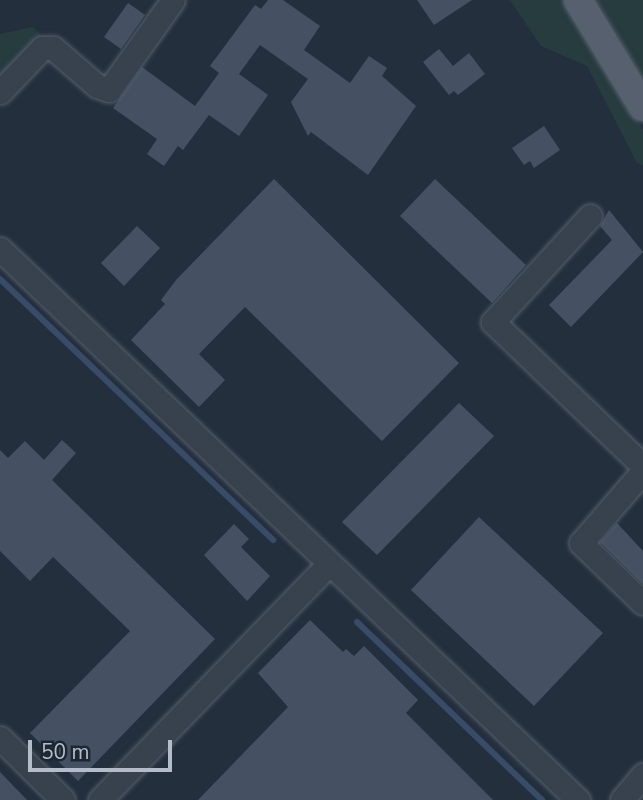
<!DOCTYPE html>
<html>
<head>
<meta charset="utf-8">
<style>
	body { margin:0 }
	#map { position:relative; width:643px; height:800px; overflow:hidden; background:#242f3e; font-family:"Nunito Sans",sans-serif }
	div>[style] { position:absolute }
	.green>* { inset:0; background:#263c3f }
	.stream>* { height:6px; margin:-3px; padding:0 3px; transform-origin:3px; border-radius:3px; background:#394c67 }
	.building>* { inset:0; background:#455162 }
	.roads { filter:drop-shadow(0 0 2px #565f6c) drop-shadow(0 0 2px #565f6c) }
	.minor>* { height:23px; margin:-11.5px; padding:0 11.5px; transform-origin:11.5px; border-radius:11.5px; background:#38414e }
	.major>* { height:28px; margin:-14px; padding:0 14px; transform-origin:14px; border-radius:14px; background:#56606e }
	span { translate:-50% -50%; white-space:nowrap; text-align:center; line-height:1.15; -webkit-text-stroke:5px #1d2633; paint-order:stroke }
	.scale { position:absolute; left:28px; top:740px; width:144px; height:32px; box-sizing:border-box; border:4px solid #b4bcc9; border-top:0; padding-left:9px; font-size:21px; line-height:24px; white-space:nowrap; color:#b4bcc9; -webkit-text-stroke:5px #1d2633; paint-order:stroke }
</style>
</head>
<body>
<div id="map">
	<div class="green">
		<i style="clip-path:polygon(510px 0,563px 0,643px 130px,643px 165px,637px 163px,587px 66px,541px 46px)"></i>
		<i style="clip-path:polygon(596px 0,643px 0,643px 78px,600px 5px)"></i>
		<i style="clip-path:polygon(33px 27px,42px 36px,0 78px,0 34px)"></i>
	</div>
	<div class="stream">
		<i style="left:0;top:279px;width:378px;rotate:43.7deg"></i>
		<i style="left:357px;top:622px;width:257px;rotate:43.9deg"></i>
	</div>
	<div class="building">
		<i style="clip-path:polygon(268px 0,283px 0,320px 26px,304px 50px,350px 83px,369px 56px,387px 68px,382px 76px,416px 106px,368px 175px,311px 132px,308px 136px,291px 102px,308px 79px,260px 45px,239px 74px,268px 95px,239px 136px,209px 115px,183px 150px,178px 146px,164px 166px,147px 154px,157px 139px,113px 108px,142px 67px,195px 106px,219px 73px,210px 66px,255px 5px,261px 9px)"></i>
		<i style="clip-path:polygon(417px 0,472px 0,434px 25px)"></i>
		<i style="clip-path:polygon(128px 3px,145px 15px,121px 49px,104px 37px)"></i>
		<i style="clip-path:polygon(439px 49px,453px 66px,469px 53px,485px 74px,458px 95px,454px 91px,449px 95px,423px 62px)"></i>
		<i style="clip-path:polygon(544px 126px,560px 150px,534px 168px,530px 161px,524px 165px,512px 148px)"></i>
		<i style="clip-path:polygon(274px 179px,459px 363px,382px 441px,245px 307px,199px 354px,225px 380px,199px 407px,131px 340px,165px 304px,161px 300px,176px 280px)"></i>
		<i style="clip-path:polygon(435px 179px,526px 265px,492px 303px,400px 216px)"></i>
		<i style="clip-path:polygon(609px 210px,643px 252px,571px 327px,549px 305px,612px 240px,600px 226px)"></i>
		<i style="clip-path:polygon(137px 226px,160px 248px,124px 286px,101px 263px)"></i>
		<i style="clip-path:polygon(459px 403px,494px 436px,377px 555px,342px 522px)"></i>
		<i style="clip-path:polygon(62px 440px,76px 453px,52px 480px,215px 639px,78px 781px,30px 733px,130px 631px,53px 557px,30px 581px,0 551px,0 450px,8px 458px,25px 441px,44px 460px)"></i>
		<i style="clip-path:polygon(479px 517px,603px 633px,534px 706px,411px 590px)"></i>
		<i style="clip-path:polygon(617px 523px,643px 551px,643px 584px,600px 542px)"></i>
		<i style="clip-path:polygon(234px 524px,249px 539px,241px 547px,270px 576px,247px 601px,204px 555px)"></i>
		<i style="clip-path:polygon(310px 620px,343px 652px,346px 649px,354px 656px,364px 646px,418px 700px,406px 713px,493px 800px,198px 800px,288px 707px,258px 673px)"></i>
		<i style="clip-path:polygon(0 772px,27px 800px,0 800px)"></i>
	</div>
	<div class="roads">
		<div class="minor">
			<i style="left:0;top:92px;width:61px;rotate:-46.3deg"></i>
			<i style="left:42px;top:48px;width:11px"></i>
			<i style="left:53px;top:48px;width:58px;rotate:40.8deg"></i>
			<i style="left:97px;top:86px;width:13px;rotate:18deg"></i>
			<i style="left:109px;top:90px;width:110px;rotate:-54.6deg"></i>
			<i style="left:590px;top:216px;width:144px;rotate:132.5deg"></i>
			<i style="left:493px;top:322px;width:208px;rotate:43.8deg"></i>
			<i style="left:0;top:249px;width:799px;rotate:43.63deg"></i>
			<i style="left:643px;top:471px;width:95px;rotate:130.7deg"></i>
			<i style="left:581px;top:543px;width:86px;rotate:44.1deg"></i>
			<i style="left:0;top:738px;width:88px;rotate:44.5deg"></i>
			<i style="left:100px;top:800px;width:327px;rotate:-45.9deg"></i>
			<i style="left:622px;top:800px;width:33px;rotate:-50deg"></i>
		</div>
		<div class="major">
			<i style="left:578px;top:0;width:125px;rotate:58.7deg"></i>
		</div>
	</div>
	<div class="scale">50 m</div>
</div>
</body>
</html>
